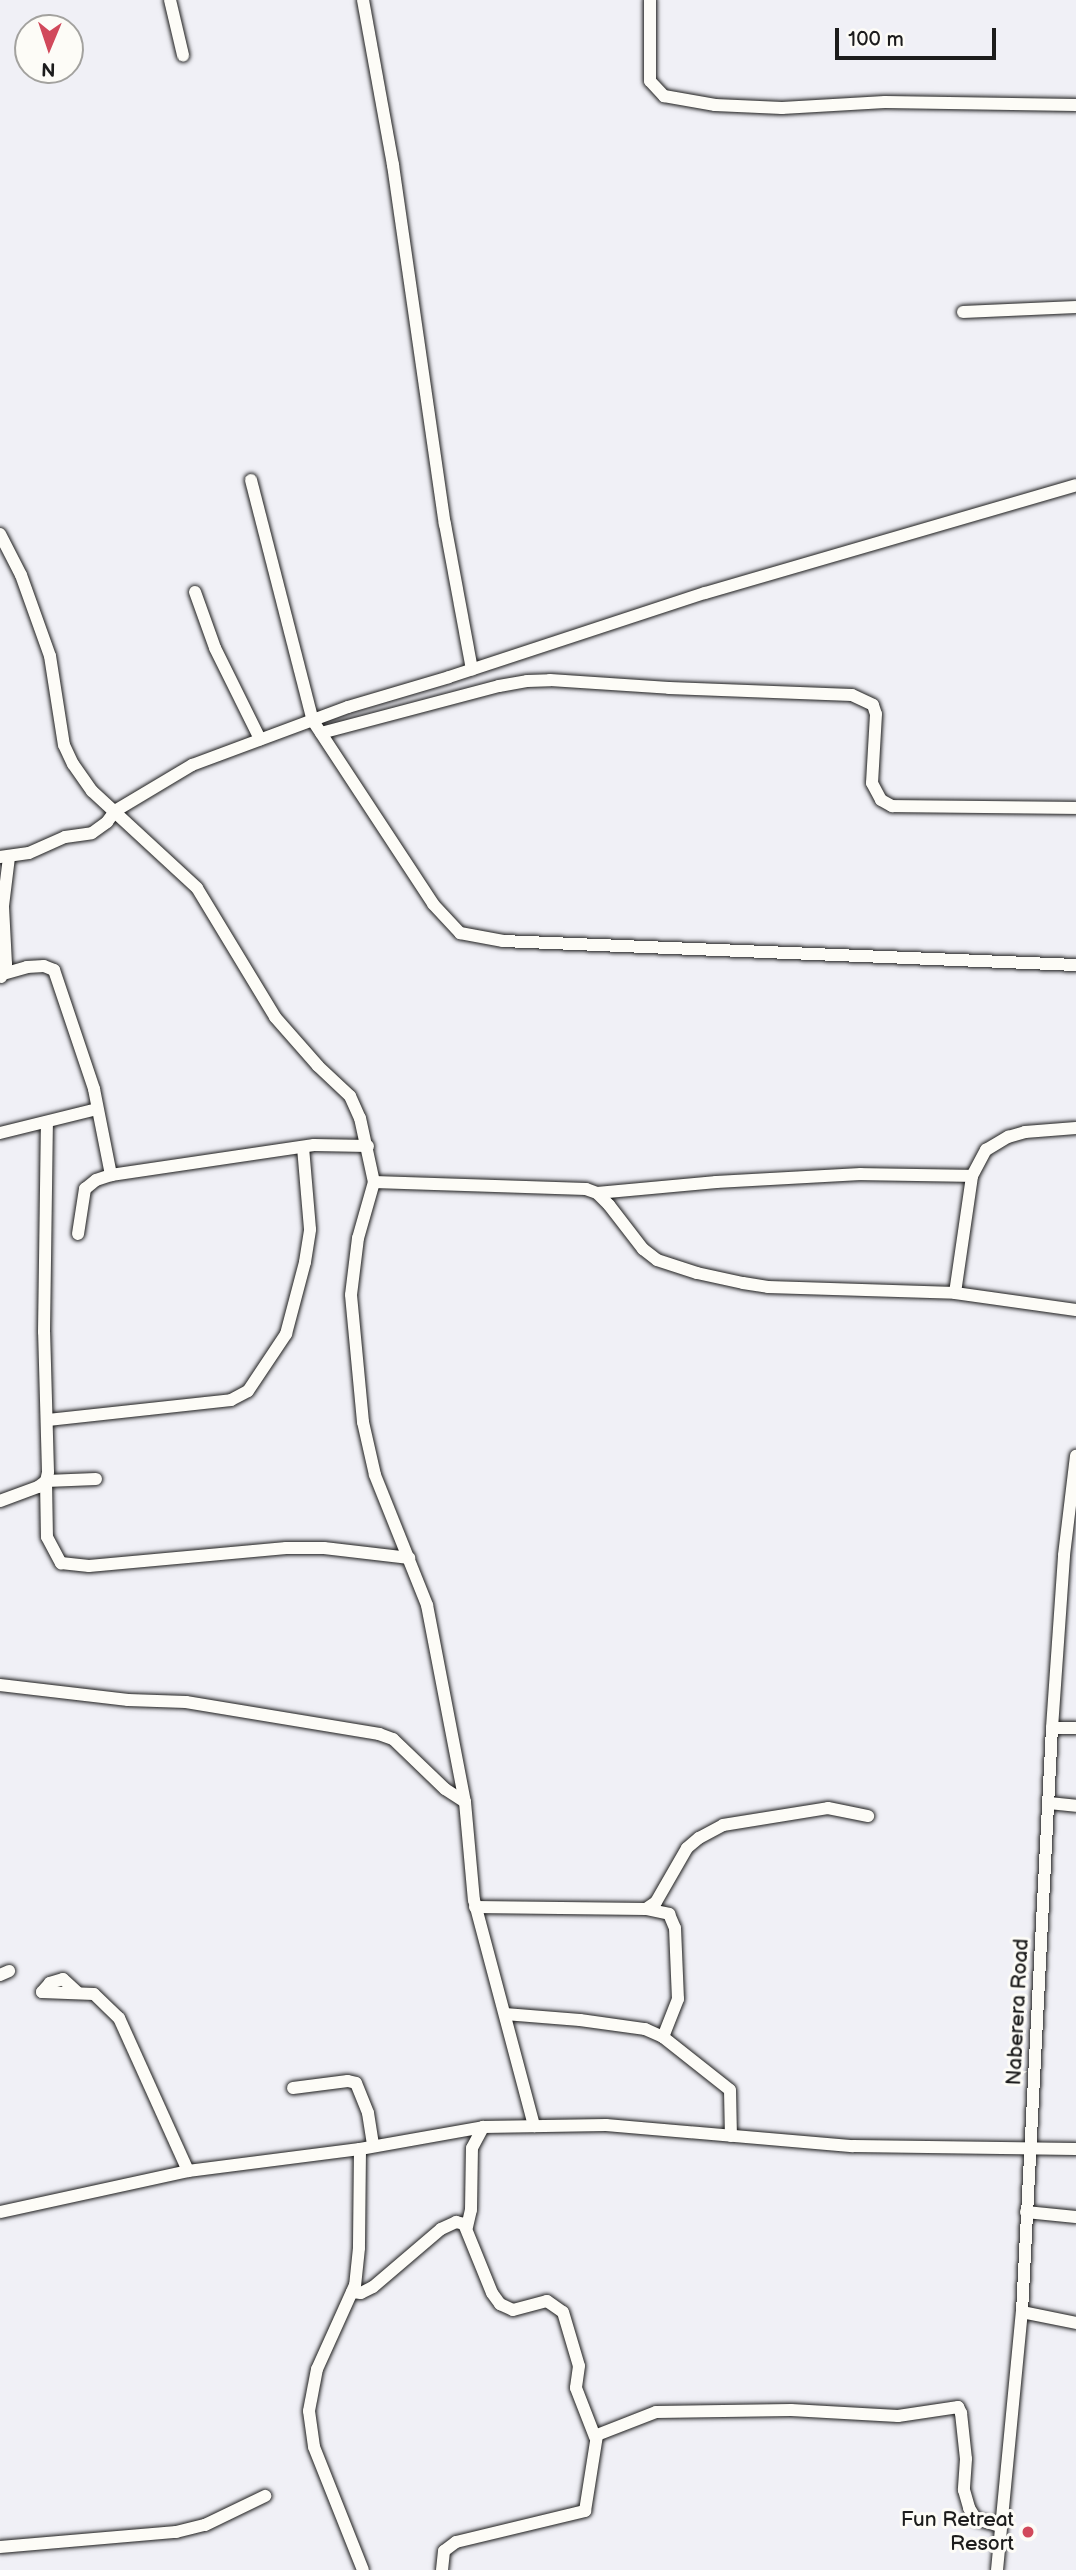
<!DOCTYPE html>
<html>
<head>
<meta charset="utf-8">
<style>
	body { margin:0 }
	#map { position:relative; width:1076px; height:2570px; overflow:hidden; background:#f0f0f6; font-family:"Balsamiq Sans",sans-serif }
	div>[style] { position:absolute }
	.roads { filter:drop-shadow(0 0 2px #1c1c1c) drop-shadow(0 0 2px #1c1c1c) }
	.minor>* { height:12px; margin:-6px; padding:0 6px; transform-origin:6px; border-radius:6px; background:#fdfcf7 }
	.dots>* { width:19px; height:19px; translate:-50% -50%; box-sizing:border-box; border:4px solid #fdfcf7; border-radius:50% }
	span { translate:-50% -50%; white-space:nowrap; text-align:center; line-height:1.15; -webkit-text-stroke:6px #fdfcf7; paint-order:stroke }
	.street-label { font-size:21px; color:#1c1c1c }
	.poi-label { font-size:21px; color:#1c1c1c }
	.right { translate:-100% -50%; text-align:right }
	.north { position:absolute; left:14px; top:14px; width:70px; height:70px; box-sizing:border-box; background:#fdfcf7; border:2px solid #a3a29f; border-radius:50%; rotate:182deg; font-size:19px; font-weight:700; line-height:28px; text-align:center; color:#1c1c1c }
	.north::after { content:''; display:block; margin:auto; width:24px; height:32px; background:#d1495b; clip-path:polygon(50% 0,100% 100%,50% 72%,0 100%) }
	.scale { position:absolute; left:835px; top:28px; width:161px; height:32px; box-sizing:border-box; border:4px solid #1c1c1c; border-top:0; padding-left:9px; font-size:21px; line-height:24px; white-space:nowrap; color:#1c1c1c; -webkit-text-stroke:5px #fdfcf7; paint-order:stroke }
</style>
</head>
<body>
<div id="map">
	<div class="roads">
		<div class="minor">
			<i style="left:170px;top:0;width:57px;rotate:76.7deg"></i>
			<i style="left:363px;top:0;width:168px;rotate:79.7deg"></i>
			<i style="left:393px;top:165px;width:363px;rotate:81.8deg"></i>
			<i style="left:445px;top:524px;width:148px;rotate:79.5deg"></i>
			<i style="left:650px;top:0;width:81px;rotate:90deg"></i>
			<i style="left:650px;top:81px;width:21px;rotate:47deg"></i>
			<i style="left:664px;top:96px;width:52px;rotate:10deg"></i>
			<i style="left:715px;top:105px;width:67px;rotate:2.6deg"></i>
			<i style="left:782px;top:108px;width:103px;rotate:-3.3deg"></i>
			<i style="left:885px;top:102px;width:191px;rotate:0.9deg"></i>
			<i style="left:963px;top:312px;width:113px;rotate:-2.5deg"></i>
			<i style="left:251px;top:480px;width:249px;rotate:75.6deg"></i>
			<i style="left:313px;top:721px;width:219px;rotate:56.7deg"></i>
			<i style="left:433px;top:904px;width:40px;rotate:47deg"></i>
			<i style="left:460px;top:933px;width:44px;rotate:10.5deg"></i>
			<i style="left:503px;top:941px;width:574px;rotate:2.4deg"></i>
			<i style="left:0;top:534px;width:46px;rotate:62.9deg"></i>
			<i style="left:21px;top:575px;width:86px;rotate:70.3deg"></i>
			<i style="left:50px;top:656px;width:90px;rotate:81.1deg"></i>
			<i style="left:64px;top:745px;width:21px;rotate:65deg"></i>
			<i style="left:73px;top:764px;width:33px;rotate:55deg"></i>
			<i style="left:92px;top:791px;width:143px;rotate:42.7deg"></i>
			<i style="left:197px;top:888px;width:151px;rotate:58.8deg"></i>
			<i style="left:275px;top:1017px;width:65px;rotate:48.7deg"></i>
			<i style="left:318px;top:1066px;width:44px;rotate:43.2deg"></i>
			<i style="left:350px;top:1096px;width:24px;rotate:66deg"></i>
			<i style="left:360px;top:1118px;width:66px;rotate:77.7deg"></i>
			<i style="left:374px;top:1182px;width:58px;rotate:105.9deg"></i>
			<i style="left:358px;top:1238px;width:57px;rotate:97deg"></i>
			<i style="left:351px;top:1295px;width:128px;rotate:84.6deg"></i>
			<i style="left:363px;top:1422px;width:54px;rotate:77.2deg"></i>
			<i style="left:375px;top:1475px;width:140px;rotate:68.2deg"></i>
			<i style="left:427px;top:1605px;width:201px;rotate:79.1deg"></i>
			<i style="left:465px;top:1802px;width:98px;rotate:84.8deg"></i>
			<i style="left:474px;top:1900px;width:234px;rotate:75.1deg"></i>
			<i style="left:195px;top:592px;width:59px;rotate:70.3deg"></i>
			<i style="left:215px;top:648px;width:102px;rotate:63.7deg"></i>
			<i style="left:321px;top:733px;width:184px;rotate:-14.8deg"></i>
			<i style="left:499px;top:686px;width:28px;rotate:-10deg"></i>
			<i style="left:527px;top:681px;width:23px;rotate:-2deg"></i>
			<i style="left:550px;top:680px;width:119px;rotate:3.8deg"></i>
			<i style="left:669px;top:688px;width:183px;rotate:2.2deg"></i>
			<i style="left:852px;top:695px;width:23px;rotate:25deg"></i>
			<i style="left:873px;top:705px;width:9px;rotate:72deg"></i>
			<i style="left:876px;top:714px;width:69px;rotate:93.3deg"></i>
			<i style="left:872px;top:783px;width:19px;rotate:62deg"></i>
			<i style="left:881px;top:800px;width:13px;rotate:29deg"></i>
			<i style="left:892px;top:806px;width:184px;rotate:0.6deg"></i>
			<i style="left:0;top:857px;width:29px;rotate:-8deg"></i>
			<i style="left:29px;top:853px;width:39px;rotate:-24deg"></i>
			<i style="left:65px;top:837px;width:27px;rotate:-8deg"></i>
			<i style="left:92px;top:833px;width:19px;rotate:-36deg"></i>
			<i style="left:107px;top:822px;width:14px;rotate:-54deg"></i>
			<i style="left:115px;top:811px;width:90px;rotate:-30.9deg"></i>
			<i style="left:192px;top:765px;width:166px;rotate:-20.4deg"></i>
			<i style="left:348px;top:707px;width:105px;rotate:-16.5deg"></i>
			<i style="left:449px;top:677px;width:269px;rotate:-18.2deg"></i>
			<i style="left:705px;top:593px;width:386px;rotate:-16.2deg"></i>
			<i style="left:3px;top:974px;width:25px;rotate:-16deg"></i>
			<i style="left:27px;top:967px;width:17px;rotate:-3deg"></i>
			<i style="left:44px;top:966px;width:11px;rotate:22deg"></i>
			<i style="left:54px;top:970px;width:126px;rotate:71.4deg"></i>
			<i style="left:94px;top:1089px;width:88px;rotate:78.8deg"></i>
			<i style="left:1px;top:977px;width:14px;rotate:-69deg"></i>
			<i style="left:6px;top:964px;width:58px;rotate:-93deg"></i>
			<i style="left:3px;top:906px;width:49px;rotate:-83deg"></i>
			<i style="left:0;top:1133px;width:100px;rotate:-13.9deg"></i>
			<i style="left:374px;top:1182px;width:212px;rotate:1.9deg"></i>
			<i style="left:586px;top:1189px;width:12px;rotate:20deg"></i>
			<i style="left:597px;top:1193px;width:17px;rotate:45deg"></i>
			<i style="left:609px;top:1205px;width:56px;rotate:52.3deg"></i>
			<i style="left:643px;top:1249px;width:18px;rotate:38deg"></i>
			<i style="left:657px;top:1260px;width:42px;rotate:18deg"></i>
			<i style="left:697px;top:1273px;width:47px;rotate:12.3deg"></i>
			<i style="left:743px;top:1283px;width:25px;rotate:9deg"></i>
			<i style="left:768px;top:1287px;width:187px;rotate:1.8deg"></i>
			<i style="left:955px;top:1293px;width:122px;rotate:8deg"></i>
			<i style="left:597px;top:1193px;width:120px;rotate:-5.3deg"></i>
			<i style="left:716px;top:1182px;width:145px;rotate:-3.2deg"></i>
			<i style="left:861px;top:1174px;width:111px;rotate:1deg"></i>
			<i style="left:78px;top:1234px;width:46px;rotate:-81.2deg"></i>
			<i style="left:85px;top:1189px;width:14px;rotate:-39deg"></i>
			<i style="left:96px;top:1180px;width:16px;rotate:-18deg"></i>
			<i style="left:111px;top:1175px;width:205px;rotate:-8.4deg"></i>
			<i style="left:314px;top:1145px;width:54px;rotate:1.1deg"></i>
			<i style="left:955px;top:1293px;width:118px;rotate:-81.7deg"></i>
			<i style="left:972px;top:1176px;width:30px;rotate:-62deg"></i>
			<i style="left:986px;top:1150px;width:26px;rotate:-31deg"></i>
			<i style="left:1008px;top:1137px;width:18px;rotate:-16deg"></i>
			<i style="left:1025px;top:1132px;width:51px;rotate:-4.5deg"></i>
			<i style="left:48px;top:1420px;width:184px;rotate:-6.2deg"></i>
			<i style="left:231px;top:1400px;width:19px;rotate:-28deg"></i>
			<i style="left:248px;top:1391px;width:69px;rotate:-56.3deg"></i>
			<i style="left:286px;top:1334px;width:74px;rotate:-75.2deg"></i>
			<i style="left:305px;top:1262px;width:33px;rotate:-81deg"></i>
			<i style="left:310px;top:1229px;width:82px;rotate:-94.9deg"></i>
			<i style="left:96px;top:1479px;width:50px;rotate:177.7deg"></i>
			<i style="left:46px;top:1481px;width:56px;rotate:89deg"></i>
			<i style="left:47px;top:1537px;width:30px;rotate:62deg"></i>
			<i style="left:61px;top:1563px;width:28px;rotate:6deg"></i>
			<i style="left:89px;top:1566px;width:198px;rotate:-5.2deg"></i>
			<i style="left:286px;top:1548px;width:38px"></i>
			<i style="left:324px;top:1548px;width:86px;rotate:6.7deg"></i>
			<i style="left:0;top:1501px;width:40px;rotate:-20.2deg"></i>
			<i style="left:38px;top:1487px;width:10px;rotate:-37deg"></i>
			<i style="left:46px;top:1481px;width:9px;rotate:-77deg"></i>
			<i style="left:48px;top:1472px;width:140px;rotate:-91.6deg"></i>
			<i style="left:44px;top:1332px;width:208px;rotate:-89.2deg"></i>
			<i style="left:0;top:1685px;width:129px;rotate:6.7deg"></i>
			<i style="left:128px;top:1700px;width:58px;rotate:2deg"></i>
			<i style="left:186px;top:1702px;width:196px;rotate:9.4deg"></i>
			<i style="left:379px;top:1734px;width:15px;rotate:20deg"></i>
			<i style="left:393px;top:1739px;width:72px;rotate:43.9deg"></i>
			<i style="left:445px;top:1789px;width:24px;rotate:33deg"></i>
			<i style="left:1052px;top:1728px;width:24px"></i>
			<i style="left:1049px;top:1803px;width:27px;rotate:6deg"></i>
			<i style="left:475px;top:1907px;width:171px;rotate:0.7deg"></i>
			<i style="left:646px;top:1909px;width:12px;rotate:-35deg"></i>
			<i style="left:656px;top:1902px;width:62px;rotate:-60.1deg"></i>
			<i style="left:687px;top:1848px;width:16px;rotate:-40deg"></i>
			<i style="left:699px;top:1838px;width:27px;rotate:-28deg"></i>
			<i style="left:723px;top:1825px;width:106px;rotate:-9.2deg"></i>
			<i style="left:828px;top:1808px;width:41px;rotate:11.3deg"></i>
			<i style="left:646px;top:1909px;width:24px;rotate:12deg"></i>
			<i style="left:669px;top:1914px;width:15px;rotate:67deg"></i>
			<i style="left:675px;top:1928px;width:71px;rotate:87.6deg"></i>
			<i style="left:678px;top:1999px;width:41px;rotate:111.5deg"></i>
			<i style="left:0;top:1975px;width:10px;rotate:-24deg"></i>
			<i style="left:77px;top:1992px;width:19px;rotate:-137deg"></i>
			<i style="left:63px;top:1979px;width:14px;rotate:163deg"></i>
			<i style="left:50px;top:1983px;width:12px;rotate:132deg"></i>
			<i style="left:42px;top:1992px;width:52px;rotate:2.2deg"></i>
			<i style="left:94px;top:1994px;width:35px;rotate:44deg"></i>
			<i style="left:119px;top:2018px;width:168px;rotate:65.7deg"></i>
			<i style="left:505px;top:2014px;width:75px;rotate:4.6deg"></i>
			<i style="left:580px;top:2020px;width:66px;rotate:7.9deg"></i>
			<i style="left:645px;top:2029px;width:20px;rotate:24deg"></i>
			<i style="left:663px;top:2037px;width:85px;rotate:38.3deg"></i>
			<i style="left:730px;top:2090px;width:46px;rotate:88.8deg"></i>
			<i style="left:293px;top:2088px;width:55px;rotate:-7.3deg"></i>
			<i style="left:348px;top:2081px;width:8px;rotate:14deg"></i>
			<i style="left:356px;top:2083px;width:32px;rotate:68deg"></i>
			<i style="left:368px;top:2113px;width:33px;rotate:81deg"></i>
			<i style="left:360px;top:2149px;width:99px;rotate:90.6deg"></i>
			<i style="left:359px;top:2248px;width:37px;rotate:96deg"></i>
			<i style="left:355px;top:2285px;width:92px;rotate:114.3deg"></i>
			<i style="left:317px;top:2369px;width:43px;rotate:100.8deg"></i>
			<i style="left:309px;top:2411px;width:36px;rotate:82deg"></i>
			<i style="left:314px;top:2447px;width:132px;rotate:68.3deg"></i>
			<i style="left:0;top:2212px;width:192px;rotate:-12.3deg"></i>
			<i style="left:188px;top:2171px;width:173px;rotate:-7.3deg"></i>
			<i style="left:360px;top:2149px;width:125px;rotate:-10.1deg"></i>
			<i style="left:483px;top:2127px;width:123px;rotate:-0.9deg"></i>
			<i style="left:606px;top:2125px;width:248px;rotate:4.9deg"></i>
			<i style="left:853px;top:2146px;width:223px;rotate:0.8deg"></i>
			<i style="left:1026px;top:2212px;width:50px;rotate:5.7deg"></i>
			<i style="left:467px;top:2227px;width:17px;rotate:-77deg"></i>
			<i style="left:471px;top:2210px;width:62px;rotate:-89.1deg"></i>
			<i style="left:472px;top:2148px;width:24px;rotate:-62deg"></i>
			<i style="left:352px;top:2292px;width:9px;rotate:6deg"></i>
			<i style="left:361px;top:2293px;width:13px;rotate:-27deg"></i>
			<i style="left:373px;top:2287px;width:89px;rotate:-40.5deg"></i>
			<i style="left:441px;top:2229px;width:17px;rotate:-25deg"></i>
			<i style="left:456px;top:2222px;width:8px;rotate:14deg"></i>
			<i style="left:464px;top:2224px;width:74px;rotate:67.9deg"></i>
			<i style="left:492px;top:2293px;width:14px;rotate:54deg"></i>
			<i style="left:500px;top:2304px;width:14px;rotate:25deg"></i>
			<i style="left:513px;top:2310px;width:35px;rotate:-15deg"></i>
			<i style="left:547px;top:2301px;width:19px;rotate:35deg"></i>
			<i style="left:563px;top:2312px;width:56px;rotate:73.5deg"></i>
			<i style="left:579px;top:2366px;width:22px;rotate:98deg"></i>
			<i style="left:576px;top:2388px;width:53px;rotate:68.8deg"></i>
			<i style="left:1022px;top:2312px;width:55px;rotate:11.5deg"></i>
			<i style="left:0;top:2547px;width:177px;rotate:-4.9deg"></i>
			<i style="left:176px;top:2532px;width:30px;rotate:-14deg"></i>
			<i style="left:205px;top:2525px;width:67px;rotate:-25.8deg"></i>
			<i style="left:442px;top:2570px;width:19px;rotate:-84deg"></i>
			<i style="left:444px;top:2551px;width:15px;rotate:-37deg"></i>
			<i style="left:456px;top:2542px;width:133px;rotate:-13.5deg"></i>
			<i style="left:585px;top:2511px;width:77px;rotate:-81deg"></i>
			<i style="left:597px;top:2435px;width:63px;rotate:-21.3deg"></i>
			<i style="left:656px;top:2412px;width:135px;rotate:-0.8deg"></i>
			<i style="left:791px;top:2410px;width:107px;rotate:3.2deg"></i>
			<i style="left:898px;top:2416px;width:61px;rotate:-8.5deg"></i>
			<i style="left:958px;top:2407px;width:7px;rotate:63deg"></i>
			<i style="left:961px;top:2413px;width:46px;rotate:83.8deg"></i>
			<i style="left:966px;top:2459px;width:31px;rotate:94deg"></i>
			<i style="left:964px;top:2490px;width:19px;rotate:74deg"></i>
			<i style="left:969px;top:2508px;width:13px;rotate:58deg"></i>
			<i style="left:976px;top:2519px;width:25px;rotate:16deg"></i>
			<i style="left:997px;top:2570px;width:259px;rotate:-84.5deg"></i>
			<i style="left:1022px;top:2312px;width:585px;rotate:-87.06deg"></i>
			<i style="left:1052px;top:1728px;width:173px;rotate:-86deg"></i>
			<i style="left:1064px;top:1555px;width:100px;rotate:-83.1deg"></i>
		</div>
	</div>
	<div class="dots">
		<i style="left:1028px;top:2532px;background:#d1495b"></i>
	</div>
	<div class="street-label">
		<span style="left:1018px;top:2012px;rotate:-87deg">Naberera Road</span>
	</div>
	<div class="poi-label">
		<span class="right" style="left:1014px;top:2532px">Fun Retreat<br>Resort</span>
	</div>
	<div class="north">N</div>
	<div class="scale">100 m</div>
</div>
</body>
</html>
